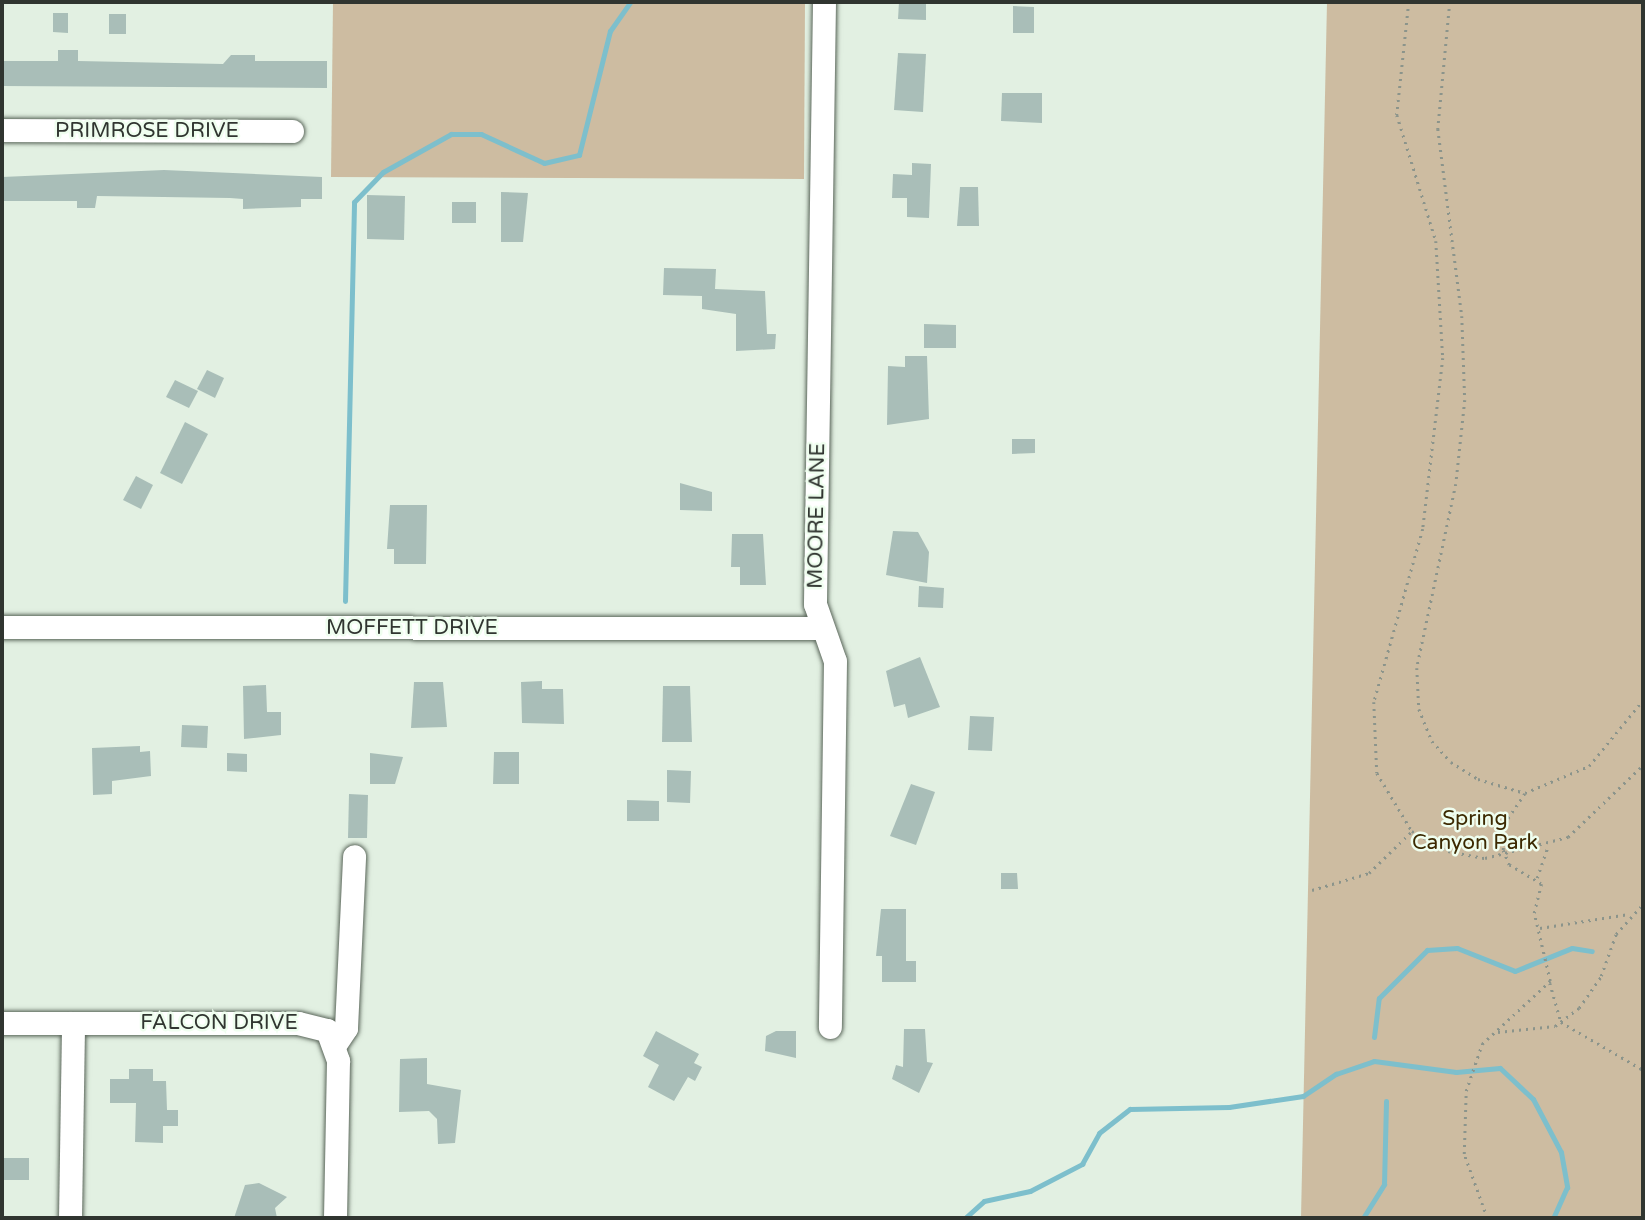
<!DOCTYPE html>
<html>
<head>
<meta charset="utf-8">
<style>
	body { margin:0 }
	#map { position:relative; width:1645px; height:1220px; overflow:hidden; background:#e2f0e2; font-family:"Varela Round",sans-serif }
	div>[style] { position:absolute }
	.green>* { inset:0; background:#cdbca1 }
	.stream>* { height:5px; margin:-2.5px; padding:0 2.5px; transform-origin:2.5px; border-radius:2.5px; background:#7dbfcc }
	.building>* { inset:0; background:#a9beb8 }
	.path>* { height:2.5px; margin-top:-1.25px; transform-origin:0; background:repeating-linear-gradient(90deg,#8b948b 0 2px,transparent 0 7px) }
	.roads { filter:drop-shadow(0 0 2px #5a665a) drop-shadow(0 0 2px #5a665a) }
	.minor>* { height:23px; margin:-11.5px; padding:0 11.5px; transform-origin:11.5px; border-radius:11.5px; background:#fff }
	span { translate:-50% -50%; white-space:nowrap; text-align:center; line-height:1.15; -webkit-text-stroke:5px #effeef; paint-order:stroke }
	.street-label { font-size:21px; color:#303530 }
	.park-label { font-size:21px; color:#3c2901 }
	.frame { position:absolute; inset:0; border:4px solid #303530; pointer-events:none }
</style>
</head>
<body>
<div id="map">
	<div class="green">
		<i style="clip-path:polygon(333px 2px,805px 2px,804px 179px,331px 177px)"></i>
		<i style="clip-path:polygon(1327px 2px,1643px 2px,1643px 1218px,1301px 1218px)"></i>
	</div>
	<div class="stream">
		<i style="left:345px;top:601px;width:399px;rotate:-88.7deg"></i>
		<i style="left:354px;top:202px;width:42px;rotate:-46deg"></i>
		<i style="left:383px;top:172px;width:78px;rotate:-29.2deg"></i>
		<i style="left:451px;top:134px;width:30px"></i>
		<i style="left:481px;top:134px;width:69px;rotate:24.7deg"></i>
		<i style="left:544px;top:163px;width:36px;rotate:-13deg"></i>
		<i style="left:579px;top:155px;width:128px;rotate:-76deg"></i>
		<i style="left:610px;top:31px;width:35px;rotate:-55deg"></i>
		<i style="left:1374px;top:1037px;width:39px;rotate:-83deg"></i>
		<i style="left:1379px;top:998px;width:68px;rotate:-45deg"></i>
		<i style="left:1427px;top:950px;width:30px;rotate:-4deg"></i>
		<i style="left:1457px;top:948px;width:62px;rotate:21.6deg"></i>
		<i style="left:1515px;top:971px;width:61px;rotate:-22deg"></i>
		<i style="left:1572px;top:948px;width:20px;rotate:9deg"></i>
		<i style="left:965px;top:1218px;width:25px;rotate:-42deg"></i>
		<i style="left:984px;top:1201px;width:47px;rotate:-12.3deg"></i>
		<i style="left:1030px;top:1191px;width:59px;rotate:-27.4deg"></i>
		<i style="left:1082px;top:1164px;width:35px;rotate:-61deg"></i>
		<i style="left:1099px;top:1133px;width:39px;rotate:-38deg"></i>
		<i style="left:1130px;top:1109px;width:99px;rotate:-1.2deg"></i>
		<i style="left:1229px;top:1107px;width:75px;rotate:-8.5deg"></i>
		<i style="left:1303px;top:1096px;width:40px;rotate:-34deg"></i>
		<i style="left:1336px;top:1074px;width:40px;rotate:-18.9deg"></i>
		<i style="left:1374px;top:1061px;width:83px;rotate:7.6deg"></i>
		<i style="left:1456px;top:1072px;width:44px;rotate:-5.2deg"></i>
		<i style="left:1500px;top:1068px;width:45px;rotate:43.2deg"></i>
		<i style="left:1533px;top:1099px;width:60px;rotate:62.2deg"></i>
		<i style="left:1561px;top:1152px;width:36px;rotate:80deg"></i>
		<i style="left:1567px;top:1187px;width:34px;rotate:114deg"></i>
		<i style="left:1363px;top:1218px;width:40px;rotate:-58deg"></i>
		<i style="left:1384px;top:1184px;width:83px;rotate:-88.6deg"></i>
	</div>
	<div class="building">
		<i style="clip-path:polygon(899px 2px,926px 2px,926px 20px,898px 19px)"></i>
		<i style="clip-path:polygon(1013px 6px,1034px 7px,1034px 33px,1013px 33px)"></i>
		<i style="clip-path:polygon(53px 13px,68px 13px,68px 33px,53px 32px)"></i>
		<i style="clip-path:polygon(109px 14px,126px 14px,126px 34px,109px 34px)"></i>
		<i style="clip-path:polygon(58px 50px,78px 50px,78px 61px,223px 64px,231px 55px,255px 55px,255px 61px,327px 61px,327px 88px,2px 86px,2px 61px,58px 61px)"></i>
		<i style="clip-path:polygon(898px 53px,926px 54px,923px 112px,894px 110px)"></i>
		<i style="clip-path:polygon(1002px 93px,1042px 93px,1042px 123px,1001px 121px)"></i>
		<i style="clip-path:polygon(912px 163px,931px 164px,929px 218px,907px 217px,907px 198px,892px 198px,893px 174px,912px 175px)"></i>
		<i style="clip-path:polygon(164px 170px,322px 177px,322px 199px,301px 199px,301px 207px,243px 209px,243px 199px,230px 198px,97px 196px,95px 208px,77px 208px,77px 201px,2px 201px,2px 177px)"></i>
		<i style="clip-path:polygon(960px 187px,978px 187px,979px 226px,957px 226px)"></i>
		<i style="clip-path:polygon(501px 192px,528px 193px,523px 242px,501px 242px)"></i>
		<i style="clip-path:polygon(367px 195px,405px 196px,404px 240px,367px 239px)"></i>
		<i style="clip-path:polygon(452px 202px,476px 202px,476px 223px,452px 223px)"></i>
		<i style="clip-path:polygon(664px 268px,716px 269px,715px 289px,765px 291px,767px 334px,776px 334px,775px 349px,736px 351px,736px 314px,702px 309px,702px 296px,663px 295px)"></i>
		<i style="clip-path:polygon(924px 324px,956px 325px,956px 348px,924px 348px)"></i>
		<i style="clip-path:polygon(905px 356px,927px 356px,929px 419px,887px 425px,888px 366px,905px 367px)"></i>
		<i style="clip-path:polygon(207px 370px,224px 378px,215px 398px,197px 389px)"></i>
		<i style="clip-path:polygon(175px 380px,198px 391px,189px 408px,166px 397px)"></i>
		<i style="clip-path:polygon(185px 422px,208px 434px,182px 484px,160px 473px)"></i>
		<i style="clip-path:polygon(1012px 439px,1035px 439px,1035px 453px,1012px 454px)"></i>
		<i style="clip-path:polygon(136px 476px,153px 485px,141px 509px,123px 500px)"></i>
		<i style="clip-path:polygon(680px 483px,712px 492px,712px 511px,680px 510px)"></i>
		<i style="clip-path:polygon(390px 505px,427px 505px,426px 564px,394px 564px,394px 549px,387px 549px)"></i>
		<i style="clip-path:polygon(893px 531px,918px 532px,929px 552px,927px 583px,886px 575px)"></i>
		<i style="clip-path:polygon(732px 534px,763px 534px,766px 585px,740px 585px,740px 567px,731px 567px)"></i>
		<i style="clip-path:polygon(919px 586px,944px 588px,943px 608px,918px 607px)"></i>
		<i style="clip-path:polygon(920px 657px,940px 707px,908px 718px,905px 704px,894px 707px,886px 671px)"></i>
		<i style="clip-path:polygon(542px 681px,542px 689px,563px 689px,564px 724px,522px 723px,521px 682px)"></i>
		<i style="clip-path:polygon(414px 682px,443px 682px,447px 727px,411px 728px)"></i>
		<i style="clip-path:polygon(266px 685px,267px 712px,281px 712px,281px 735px,244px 739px,243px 686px)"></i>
		<i style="clip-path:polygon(663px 686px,690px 686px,692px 742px,662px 742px)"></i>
		<i style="clip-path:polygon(970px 716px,994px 717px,992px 751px,968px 750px)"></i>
		<i style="clip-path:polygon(182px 725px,208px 726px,207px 748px,181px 747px)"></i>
		<i style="clip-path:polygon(140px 746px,140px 752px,150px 751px,151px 776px,112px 781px,112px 794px,93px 795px,92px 748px)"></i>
		<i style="clip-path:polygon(494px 752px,519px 752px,519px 784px,493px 784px)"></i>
		<i style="clip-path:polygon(227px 753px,247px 754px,247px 772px,227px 771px)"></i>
		<i style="clip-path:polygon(370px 753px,403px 757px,395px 784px,370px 784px)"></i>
		<i style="clip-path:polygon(667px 770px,691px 771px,690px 803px,667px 802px)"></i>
		<i style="clip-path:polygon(911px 784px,935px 792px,916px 845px,890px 836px)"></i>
		<i style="clip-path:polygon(349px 794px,368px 795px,367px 838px,348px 838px)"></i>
		<i style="clip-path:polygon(627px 800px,659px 801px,659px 821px,627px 821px)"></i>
		<i style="clip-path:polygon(1001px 873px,1017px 873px,1018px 889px,1001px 889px)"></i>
		<i style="clip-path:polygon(881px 909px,906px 909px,906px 961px,916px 961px,916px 982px,882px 982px,882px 956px,876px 956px)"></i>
		<i style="clip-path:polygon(904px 1029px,925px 1029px,927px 1062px,933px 1063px,919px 1093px,892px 1079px,896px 1065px,903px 1067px)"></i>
		<i style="clip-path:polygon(656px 1031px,699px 1054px,694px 1063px,702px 1067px,695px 1081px,688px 1077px,674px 1101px,648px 1087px,659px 1065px,643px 1056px)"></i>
		<i style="clip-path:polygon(776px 1031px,796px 1031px,796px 1058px,765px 1051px,766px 1036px)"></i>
		<i style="clip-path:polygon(427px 1058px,427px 1084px,461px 1090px,455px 1143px,438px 1144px,437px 1119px,429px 1111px,399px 1112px,400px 1059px)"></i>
		<i style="clip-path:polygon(129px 1069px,153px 1069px,153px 1081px,166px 1081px,167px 1110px,178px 1110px,178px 1126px,163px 1126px,163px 1143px,135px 1142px,136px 1103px,110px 1103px,110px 1079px,129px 1079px)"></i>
		<i style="clip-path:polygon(2px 1158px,29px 1158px,29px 1180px,2px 1180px)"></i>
		<i style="clip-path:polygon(259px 1183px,287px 1197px,275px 1208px,277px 1218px,234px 1218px,245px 1185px)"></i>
	</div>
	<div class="path">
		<i style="left:1409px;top:2px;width:114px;rotate:96.1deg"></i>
		<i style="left:1397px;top:115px;width:132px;rotate:72.8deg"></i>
		<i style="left:1436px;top:241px;width:117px;rotate:86.6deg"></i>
		<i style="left:1443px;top:358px;width:172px;rotate:96.7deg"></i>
		<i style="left:1423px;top:529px;width:180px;rotate:105.8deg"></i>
		<i style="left:1374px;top:702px;width:71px;rotate:87.6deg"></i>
		<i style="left:1377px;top:773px;width:68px;rotate:58.9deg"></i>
		<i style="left:1412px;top:831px;width:41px;rotate:29.1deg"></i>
		<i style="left:1448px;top:851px;width:38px;rotate:11deg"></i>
		<i style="left:1485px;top:858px;width:86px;rotate:-14.2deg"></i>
		<i style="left:1568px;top:837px;width:104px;rotate:-43.8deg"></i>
		<i style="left:1450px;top:2px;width:128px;rotate:95.4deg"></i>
		<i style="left:1438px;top:129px;width:189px;rotate:82.7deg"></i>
		<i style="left:1462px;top:316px;width:84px;rotate:88deg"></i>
		<i style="left:1465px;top:400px;width:84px;rotate:96.1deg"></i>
		<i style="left:1456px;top:484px;width:188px;rotate:102deg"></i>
		<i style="left:1417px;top:668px;width:41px;rotate:87.2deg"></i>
		<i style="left:1419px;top:709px;width:35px;rotate:68deg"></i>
		<i style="left:1432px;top:741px;width:28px;rotate:48deg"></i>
		<i style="left:1451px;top:762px;width:32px;rotate:32deg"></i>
		<i style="left:1478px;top:779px;width:49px;rotate:16.6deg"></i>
		<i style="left:1525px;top:793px;width:69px;rotate:-22.9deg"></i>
		<i style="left:1589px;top:766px;width:85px;rotate:-50.7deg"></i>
		<i style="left:1537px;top:878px;width:34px;rotate:-71deg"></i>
		<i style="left:1312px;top:890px;width:59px;rotate:-16.6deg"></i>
		<i style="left:1369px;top:873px;width:60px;rotate:-44.3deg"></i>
		<i style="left:1540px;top:928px;width:90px;rotate:-8.9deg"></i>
		<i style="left:1550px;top:983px;width:41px;rotate:74.2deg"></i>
		<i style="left:1561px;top:1022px;width:95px;rotate:30.3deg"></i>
		<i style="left:1498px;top:1032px;width:57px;rotate:-6deg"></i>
		<i style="left:1555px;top:1026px;width:30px;rotate:-37deg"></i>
		<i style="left:1579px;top:1008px;width:39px;rotate:-55deg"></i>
		<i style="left:1601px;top:976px;width:45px;rotate:-70.3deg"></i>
		<i style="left:1616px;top:934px;width:40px;rotate:-48deg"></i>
		<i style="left:1487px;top:1218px;width:68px;rotate:-109.8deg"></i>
		<i style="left:1464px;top:1154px;width:63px;rotate:-88.2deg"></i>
		<i style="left:1466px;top:1091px;width:50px;rotate:-71.2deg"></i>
		<i style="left:1482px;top:1044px;width:93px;rotate:-42.8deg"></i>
		<i style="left:1550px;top:981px;width:70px;rotate:-103.2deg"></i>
		<i style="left:1534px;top:913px;width:30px;rotate:-76deg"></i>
		<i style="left:1541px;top:884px;width:37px;rotate:-149deg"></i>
		<i style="left:1509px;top:865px;width:16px;rotate:-112deg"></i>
		<i style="left:1503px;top:850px;width:26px;rotate:-88deg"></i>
		<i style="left:1504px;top:824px;width:37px;rotate:-56deg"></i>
	</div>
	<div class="roads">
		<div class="minor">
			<i style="left:824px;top:2px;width:602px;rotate:90.86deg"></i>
			<i style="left:815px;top:604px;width:60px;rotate:70.7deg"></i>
			<i style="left:835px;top:661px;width:366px;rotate:90.8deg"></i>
			<i style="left:2px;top:130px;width:290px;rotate:0.2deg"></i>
			<i style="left:2px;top:627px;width:820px;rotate:0.07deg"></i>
			<i style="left:2px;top:1023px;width:296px"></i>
			<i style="left:298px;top:1023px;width:30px;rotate:14deg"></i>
			<i style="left:327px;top:1030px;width:33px;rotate:70deg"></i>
			<i style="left:338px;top:1061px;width:157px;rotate:91.1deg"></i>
			<i style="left:336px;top:1043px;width:18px;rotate:-56deg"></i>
			<i style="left:346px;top:1028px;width:172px;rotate:-87.3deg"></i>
			<i style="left:70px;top:1218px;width:195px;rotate:-89.1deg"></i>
		</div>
	</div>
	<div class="street-label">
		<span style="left:147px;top:131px">PRIMROSE DRIVE</span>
		<span style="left:817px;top:516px;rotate:-89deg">MOORE LANE</span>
		<span style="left:412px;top:628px">MOFFETT DRIVE</span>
		<span style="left:219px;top:1023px">FALCON DRIVE</span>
	</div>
	<div class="park-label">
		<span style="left:1475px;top:831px">Spring<br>Canyon Park</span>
	</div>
	<div class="frame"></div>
</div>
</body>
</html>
